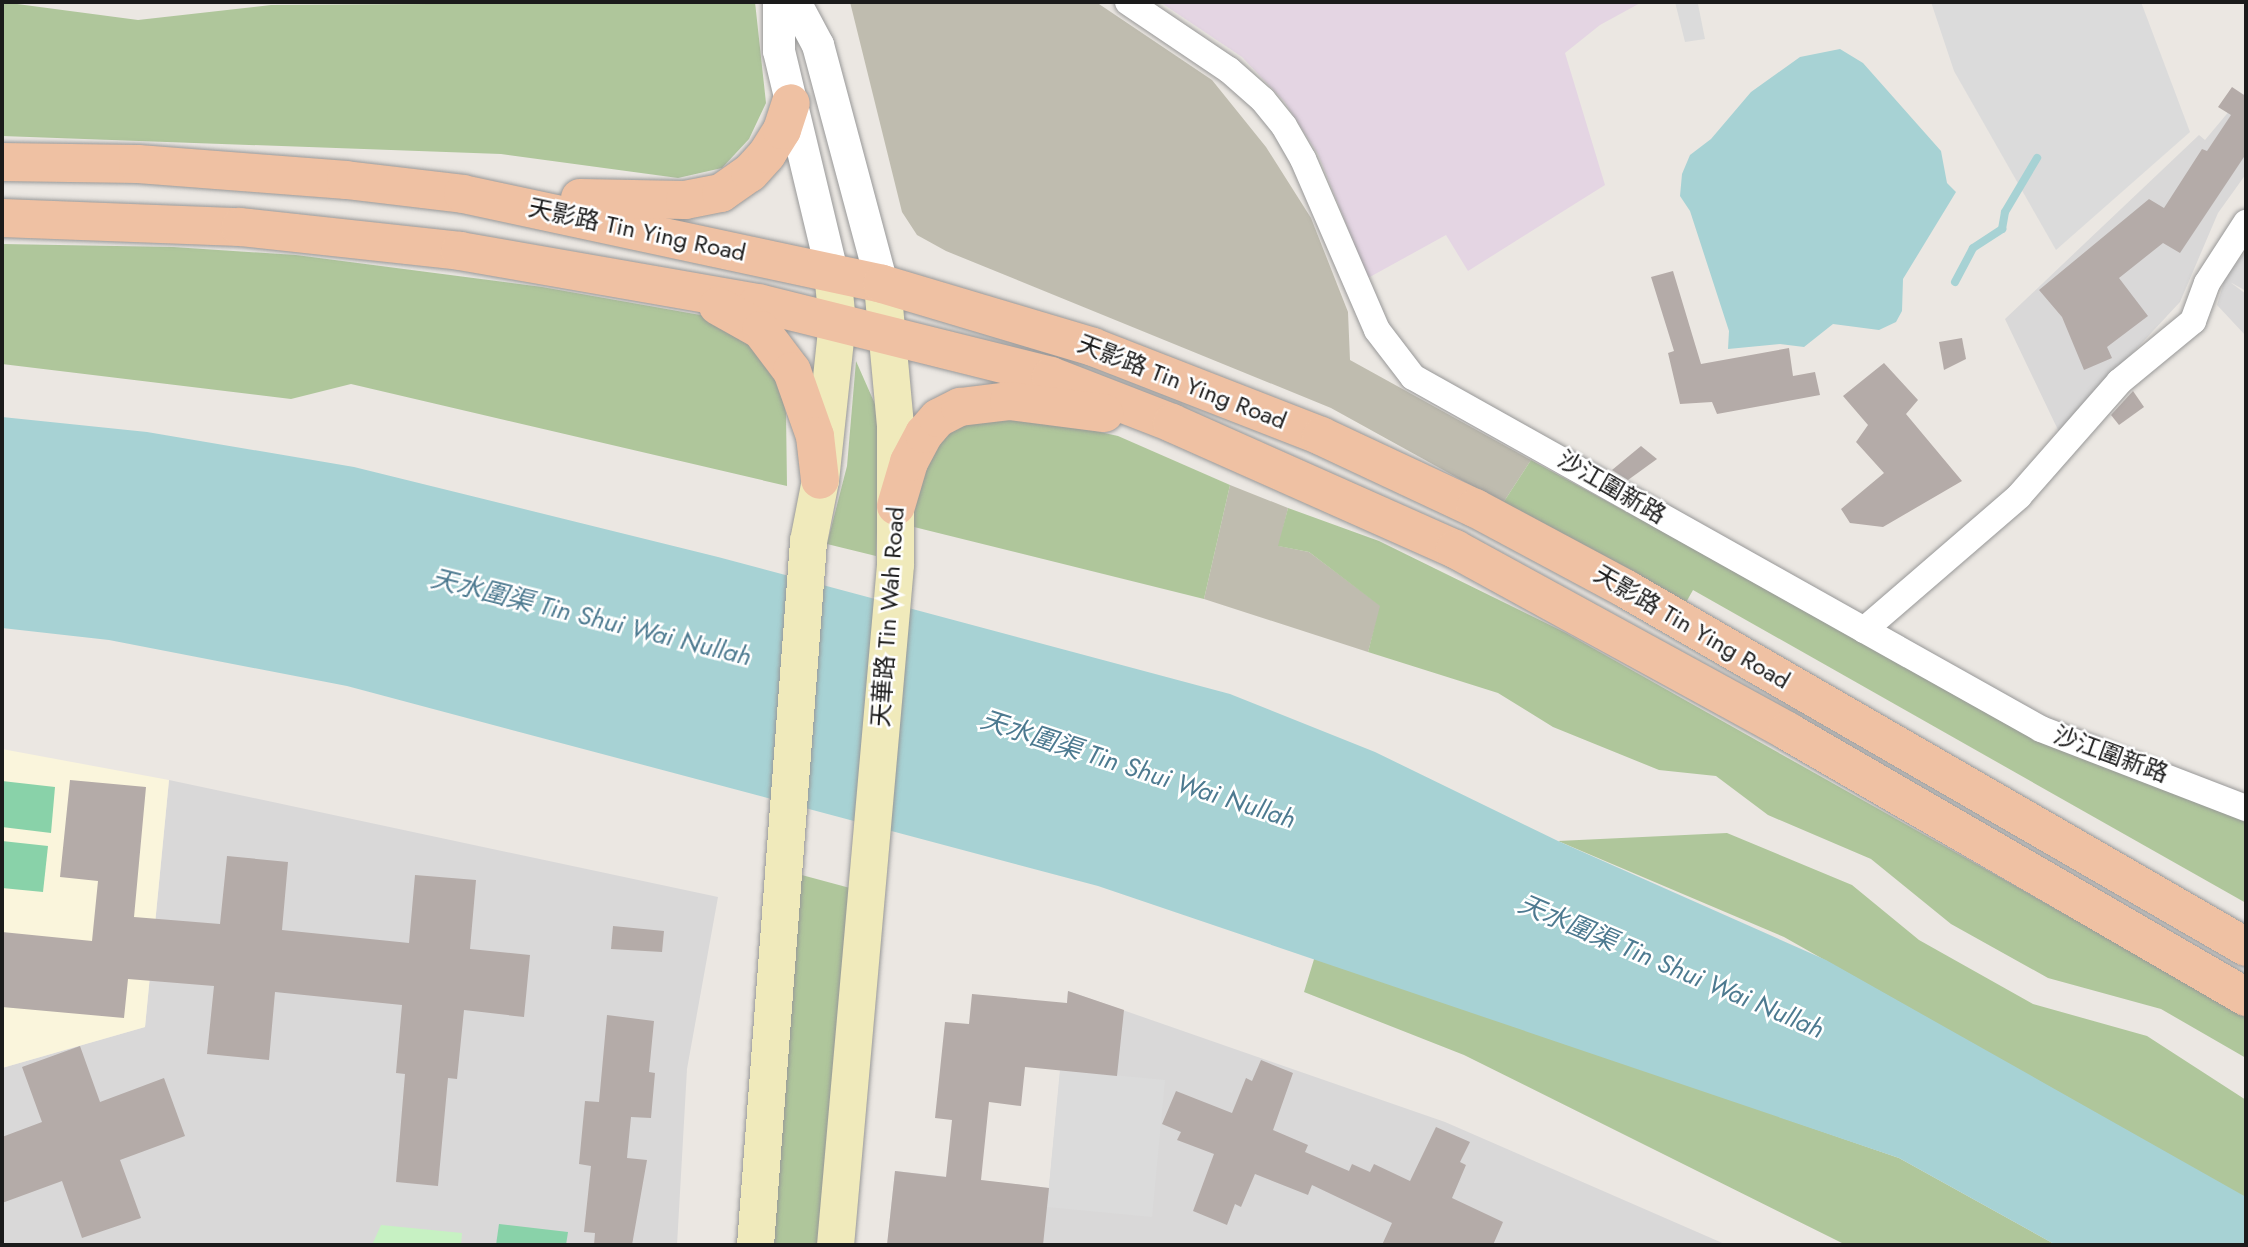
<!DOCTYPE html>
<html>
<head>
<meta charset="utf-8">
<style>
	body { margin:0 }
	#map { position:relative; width:2248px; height:1247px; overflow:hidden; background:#ebe7e2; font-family:Jost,"Noto Sans SC",sans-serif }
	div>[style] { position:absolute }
	.residential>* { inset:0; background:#d9d8d8 }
	.industrial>* { inset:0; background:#e4d5e3 }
	.education>* { inset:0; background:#faf5dc }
	.construction>* { inset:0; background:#bfbcaf }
	.forest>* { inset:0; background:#afc69b }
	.park>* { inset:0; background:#c7f1c3 }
	.pitch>* { inset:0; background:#89d2a9 }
	.parking>* { inset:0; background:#dbdbdb }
	.water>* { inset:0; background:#a7d2d4 }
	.stream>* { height:8px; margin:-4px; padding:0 4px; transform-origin:4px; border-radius:4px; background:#a7d2d4 }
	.building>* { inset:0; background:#b4aba8 }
	.roads { filter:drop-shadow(0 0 2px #989898) drop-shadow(0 0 2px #989898) }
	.minor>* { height:26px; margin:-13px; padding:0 13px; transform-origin:13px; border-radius:13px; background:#fff }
	.tertiary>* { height:32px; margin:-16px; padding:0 16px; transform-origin:16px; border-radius:16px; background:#fff }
	.secondary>* { height:37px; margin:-18.5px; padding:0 18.5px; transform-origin:18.5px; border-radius:18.5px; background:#f0eabb }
	.primary>* { height:38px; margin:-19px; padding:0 19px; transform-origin:19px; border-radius:19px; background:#efc1a3 }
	span { translate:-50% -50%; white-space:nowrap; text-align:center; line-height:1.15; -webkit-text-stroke:5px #fff; paint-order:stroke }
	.street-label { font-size:24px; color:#1b1b1b }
	.water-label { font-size:26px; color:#4d7a90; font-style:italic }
	.frame { position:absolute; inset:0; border:4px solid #1b1b1b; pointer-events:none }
</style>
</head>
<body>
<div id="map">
	<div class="residential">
		<i style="clip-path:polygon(2246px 91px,2246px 174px,2218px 213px,2180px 302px,2059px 432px,2005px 319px,2199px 135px,2205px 140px)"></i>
		<i style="clip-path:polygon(2246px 251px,2246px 291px,2230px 282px,2246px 294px,2246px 336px,2217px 305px,2225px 278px)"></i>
		<i style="clip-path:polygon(169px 780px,718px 897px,687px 1069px,677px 1245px,2px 1245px,2px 1068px,145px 1027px)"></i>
		<i style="clip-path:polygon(1068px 991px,1445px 1122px,1727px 1245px,887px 1245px,895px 1171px,1049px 1188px)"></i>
	</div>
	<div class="industrial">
		<i style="clip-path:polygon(1160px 2px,1642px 2px,1600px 25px,1565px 53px,1605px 185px,1468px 271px,1446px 235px,1368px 278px,1318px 154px,1284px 101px,1242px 57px)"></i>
	</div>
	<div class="education">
		<i style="clip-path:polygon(2px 749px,169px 780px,145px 1027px,2px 1068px)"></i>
	</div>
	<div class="construction">
		<i style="clip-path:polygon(850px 2px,1096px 2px,1212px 80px,1266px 147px,1311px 218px,1348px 312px,1350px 360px,1531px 460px,1503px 503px,1331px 408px,946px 251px,917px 235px,902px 212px)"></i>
		<i style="clip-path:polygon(1230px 485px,1288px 508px,1279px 546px,1309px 552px,1381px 606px,1368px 652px,1204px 599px)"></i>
	</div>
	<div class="forest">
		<i style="clip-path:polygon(2px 2px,138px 20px,271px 5px,755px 2px,766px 103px,749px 139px,722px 168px,678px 178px,501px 154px,2px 136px)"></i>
		<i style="clip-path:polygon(2px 244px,173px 247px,296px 255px,542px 287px,706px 316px,732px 325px,778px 376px,786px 413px,787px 486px,351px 384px,291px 399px,2px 364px)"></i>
		<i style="clip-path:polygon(856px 361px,875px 404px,880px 459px,876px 556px,827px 544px,847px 466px)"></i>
		<i style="clip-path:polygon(1037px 418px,1118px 436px,1230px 485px,1204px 599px,910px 526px,921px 466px,957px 420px)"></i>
		<i style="clip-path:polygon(1531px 460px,1856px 637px,2246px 822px,2246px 903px,1693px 590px,1684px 606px,1503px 503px)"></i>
		<i style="clip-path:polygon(1288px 508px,1379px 541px,1566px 633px,2246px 1016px,2246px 1058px,2161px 1009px,2048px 978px,1951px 924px,1871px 859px,1768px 815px,1716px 776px,1659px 770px,1553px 727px,1498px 693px,1368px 652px,1380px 606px,1309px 552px,1278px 546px)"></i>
		<i style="clip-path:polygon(1727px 833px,1852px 885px,1919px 940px,2033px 1004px,2147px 1036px,2246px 1100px,2246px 1198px,1784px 937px,1558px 841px)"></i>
		<i style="clip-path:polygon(798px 874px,850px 888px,818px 1245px,774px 1245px)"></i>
		<i style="clip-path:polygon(1315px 956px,1899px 1158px,2056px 1245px,1846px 1245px,1464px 1055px,1304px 992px)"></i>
	</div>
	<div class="park">
		<i style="clip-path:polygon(381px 1225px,462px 1233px,461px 1245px,372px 1245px)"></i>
	</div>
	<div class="pitch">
		<i style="clip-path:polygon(2px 781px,55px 787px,51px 833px,2px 827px)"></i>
		<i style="clip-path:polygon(2px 841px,48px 846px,43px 892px,2px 888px)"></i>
		<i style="clip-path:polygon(499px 1224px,568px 1232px,566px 1245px,496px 1245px)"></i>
	</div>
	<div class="parking">
		<i style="clip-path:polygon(1675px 2px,1704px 2px,1698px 4px,1705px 39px,1685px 42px)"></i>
		<i style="clip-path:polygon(1931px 2px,2141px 2px,2190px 132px,2056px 250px,1954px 71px)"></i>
		<i style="clip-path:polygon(1060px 1070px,1165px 1080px,1152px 1217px,1047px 1207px)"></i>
	</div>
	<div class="water">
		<i style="clip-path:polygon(1840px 49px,1863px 63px,1941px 151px,1947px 183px,1956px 192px,1903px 279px,1902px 311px,1896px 322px,1879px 330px,1833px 324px,1804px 347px,1780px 344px,1728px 349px,1729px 331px,1690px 211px,1680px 196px,1682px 174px,1690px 155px,1711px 139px,1751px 92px,1800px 57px)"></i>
		<i style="clip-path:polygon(2px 417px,147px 432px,354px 467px,718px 557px,1230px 694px,1375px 752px,1558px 841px,1826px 960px,2246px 1197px,2246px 1245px,2056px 1245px,1899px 1158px,1098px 886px,347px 686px,109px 640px,2px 628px)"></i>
	</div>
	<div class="stream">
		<i style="left:1955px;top:282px;width:38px;rotate:-62deg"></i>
		<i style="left:1973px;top:248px;width:35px;rotate:-33deg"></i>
		<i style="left:2002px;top:229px;width:17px;rotate:-80deg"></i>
		<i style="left:2005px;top:212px;width:63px;rotate:-59.3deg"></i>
	</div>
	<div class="building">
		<i style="clip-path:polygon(2232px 87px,2244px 95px,2246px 92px,2246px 154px,2180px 253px,2163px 243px,2119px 278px,2148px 316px,2107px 347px,2112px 358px,2084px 370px,2062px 317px,2039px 290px,2149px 199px,2164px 208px,2202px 149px,2207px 151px,2231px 115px,2218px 107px)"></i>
		<i style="clip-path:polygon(1673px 271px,1701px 364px,1789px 348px,1793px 376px,1815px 372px,1820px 395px,1717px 414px,1712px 402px,1680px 404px,1668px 353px,1674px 351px,1651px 277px)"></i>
		<i style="clip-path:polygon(1962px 338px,1966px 359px,1944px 370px,1939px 342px)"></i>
		<i style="clip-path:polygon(1884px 363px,1918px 400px,1906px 414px,1962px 481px,1883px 527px,1850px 523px,1841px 509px,1884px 473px,1856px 442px,1868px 425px,1843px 396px)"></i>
		<i style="clip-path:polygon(2133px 391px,2144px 407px,2119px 425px,2111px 415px)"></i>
		<i style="clip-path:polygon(1641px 446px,1657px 459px,1628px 480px,1612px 470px)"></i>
		<i style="clip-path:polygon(70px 780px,146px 787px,134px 917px,220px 924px,227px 856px,288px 862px,282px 930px,409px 943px,415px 875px,476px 880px,470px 949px,530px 955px,524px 1017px,464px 1010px,457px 1079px,448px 1078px,438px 1186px,396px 1182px,405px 1074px,396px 1073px,402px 1005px,275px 992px,269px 1060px,207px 1054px,214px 986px,128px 979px,124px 1018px,2px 1007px,2px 932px,92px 941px,98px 881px,60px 877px)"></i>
		<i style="clip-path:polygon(613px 926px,664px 931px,662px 952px,611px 949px)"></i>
		<i style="clip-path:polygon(1068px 991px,1124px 1010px,1117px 1076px,1025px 1067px,1021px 1106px,989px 1102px,981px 1180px,1049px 1188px,1043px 1245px,887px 1245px,895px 1171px,946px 1177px,952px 1120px,935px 1118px,945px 1022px,969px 1024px,972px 994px,1067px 1003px)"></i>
		<i style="clip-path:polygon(607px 1015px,654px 1021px,649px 1072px,655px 1073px,651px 1118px,631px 1117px,629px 1137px,627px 1158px,647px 1160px,632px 1245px,594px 1245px,595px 1233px,584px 1232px,591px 1166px,579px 1164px,585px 1101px,599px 1102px)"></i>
		<i style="clip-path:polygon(80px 1046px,100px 1102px,164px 1078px,185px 1136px,120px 1160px,141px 1218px,82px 1238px,62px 1181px,2px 1203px,2px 1137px,42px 1122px,22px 1067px)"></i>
		<i style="clip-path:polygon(1261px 1060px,1293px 1073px,1273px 1130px,1308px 1145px,1305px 1152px,1349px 1171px,1352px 1164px,1370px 1172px,1374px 1164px,1410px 1181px,1436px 1127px,1470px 1142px,1460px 1162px,1466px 1165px,1452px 1198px,1503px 1222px,1493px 1245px,1382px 1245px,1392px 1223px,1312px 1185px,1308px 1195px,1255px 1174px,1241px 1207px,1235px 1204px,1227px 1225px,1193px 1211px,1214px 1154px,1177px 1140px,1181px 1132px,1162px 1124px,1176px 1091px,1232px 1113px,1246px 1078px,1252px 1081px)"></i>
	</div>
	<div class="roads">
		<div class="minor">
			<i style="left:1128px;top:2px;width:122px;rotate:34deg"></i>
			<i style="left:1229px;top:70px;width:45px;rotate:41.4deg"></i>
			<i style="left:1263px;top:100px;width:33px;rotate:51deg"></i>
			<i style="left:1284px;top:126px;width:38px;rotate:60deg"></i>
			<i style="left:1303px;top:159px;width:186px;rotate:66.6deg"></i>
			<i style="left:1377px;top:330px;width:59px;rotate:52.5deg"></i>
			<i style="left:1413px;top:377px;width:720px;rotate:29.27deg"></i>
			<i style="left:2041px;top:729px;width:220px;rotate:21.1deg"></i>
			<i style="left:1864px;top:630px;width:205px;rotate:-40.8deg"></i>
			<i style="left:2019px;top:496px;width:152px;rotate:-48.7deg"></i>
			<i style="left:2119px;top:382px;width:96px;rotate:-39.5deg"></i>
			<i style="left:2193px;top:321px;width:40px;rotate:-69.8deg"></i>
			<i style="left:2207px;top:283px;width:72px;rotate:-57deg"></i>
		</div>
		<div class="tertiary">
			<i style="left:779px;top:2px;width:49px;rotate:90deg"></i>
			<i style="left:779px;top:51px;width:227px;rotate:76.5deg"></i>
			<i style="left:795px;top:2px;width:49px;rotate:61.9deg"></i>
			<i style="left:818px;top:45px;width:247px;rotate:75deg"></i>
		</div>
		<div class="secondary">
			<i style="left:755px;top:1245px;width:706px;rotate:-85.69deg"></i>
			<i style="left:808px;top:541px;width:62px;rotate:-78.9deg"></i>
			<i style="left:820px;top:480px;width:159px;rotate:-83.9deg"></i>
			<i style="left:837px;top:322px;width:50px;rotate:-95.7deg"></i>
			<i style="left:835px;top:1245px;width:684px;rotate:-84.96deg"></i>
			<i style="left:895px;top:564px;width:139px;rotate:-90deg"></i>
			<i style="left:895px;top:425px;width:142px;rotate:-95.3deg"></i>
		</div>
		<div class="primary">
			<i style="left:2px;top:162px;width:136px;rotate:0.8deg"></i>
			<i style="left:138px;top:164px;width:209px;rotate:4.4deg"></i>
			<i style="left:346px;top:180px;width:118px;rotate:6.8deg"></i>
			<i style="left:463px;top:194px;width:429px;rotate:12.1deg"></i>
			<i style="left:882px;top:284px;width:220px;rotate:16.6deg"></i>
			<i style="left:1093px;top:347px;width:245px;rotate:21.3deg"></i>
			<i style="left:1321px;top:436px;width:170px;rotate:25.1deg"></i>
			<i style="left:1475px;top:508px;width:171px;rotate:28.2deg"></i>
			<i style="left:1626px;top:589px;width:716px;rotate:30deg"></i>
			<i style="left:580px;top:198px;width:105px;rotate:1.1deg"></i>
			<i style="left:685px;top:200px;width:37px;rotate:-11deg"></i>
			<i style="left:721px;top:193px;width:35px;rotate:-35deg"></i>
			<i style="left:750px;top:173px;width:25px;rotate:-48deg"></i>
			<i style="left:767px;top:154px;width:28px;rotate:-58deg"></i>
			<i style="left:782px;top:130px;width:28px;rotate:-72deg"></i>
			<i style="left:2px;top:218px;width:238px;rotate:2.2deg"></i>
			<i style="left:240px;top:227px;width:221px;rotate:6.2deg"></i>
			<i style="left:460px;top:251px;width:303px;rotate:9.9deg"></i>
			<i style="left:758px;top:303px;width:302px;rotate:14deg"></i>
			<i style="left:1051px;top:376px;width:130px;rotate:21.2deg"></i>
			<i style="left:1172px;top:423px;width:310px;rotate:24deg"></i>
			<i style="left:1455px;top:549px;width:379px;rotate:28.7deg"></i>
			<i style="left:1787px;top:731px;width:531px;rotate:30.09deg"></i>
			<i style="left:718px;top:306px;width:49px;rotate:29.2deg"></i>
			<i style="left:761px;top:330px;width:51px;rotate:52.9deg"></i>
			<i style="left:792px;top:371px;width:69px;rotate:70.5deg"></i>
			<i style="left:815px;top:436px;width:44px;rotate:83.5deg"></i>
			<i style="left:896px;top:506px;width:46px;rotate:-73.5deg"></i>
			<i style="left:909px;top:462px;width:32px;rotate:-62deg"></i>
			<i style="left:924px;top:434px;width:21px;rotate:-49deg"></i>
			<i style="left:938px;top:418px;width:25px;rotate:-27deg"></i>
			<i style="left:960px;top:407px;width:49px;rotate:-7deg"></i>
			<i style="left:1009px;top:401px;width:96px;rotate:7.2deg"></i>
		</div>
	</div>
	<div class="street-label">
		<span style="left:637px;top:230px;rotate:12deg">天影路 Tin Ying Road</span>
		<span style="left:1182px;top:382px;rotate:21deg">天影路 Tin Ying Road</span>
		<span style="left:1612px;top:487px;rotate:30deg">沙江圍新路</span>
		<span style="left:888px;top:617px;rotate:-86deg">天華路 Tin Wah Road</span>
		<span style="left:1692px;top:627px;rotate:30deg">天影路 Tin Ying Road</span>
		<span style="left:2111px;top:754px;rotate:20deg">沙江圍新路</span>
	</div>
	<div class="water-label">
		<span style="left:591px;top:618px;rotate:14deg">天水圍渠 Tin Shui Wai Nullah</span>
		<span style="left:1138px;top:770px;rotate:18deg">天水圍渠 Tin Shui Wai Nullah</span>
		<span style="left:1671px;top:967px;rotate:23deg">天水圍渠 Tin Shui Wai Nullah</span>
	</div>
	<div class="frame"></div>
</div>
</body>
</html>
